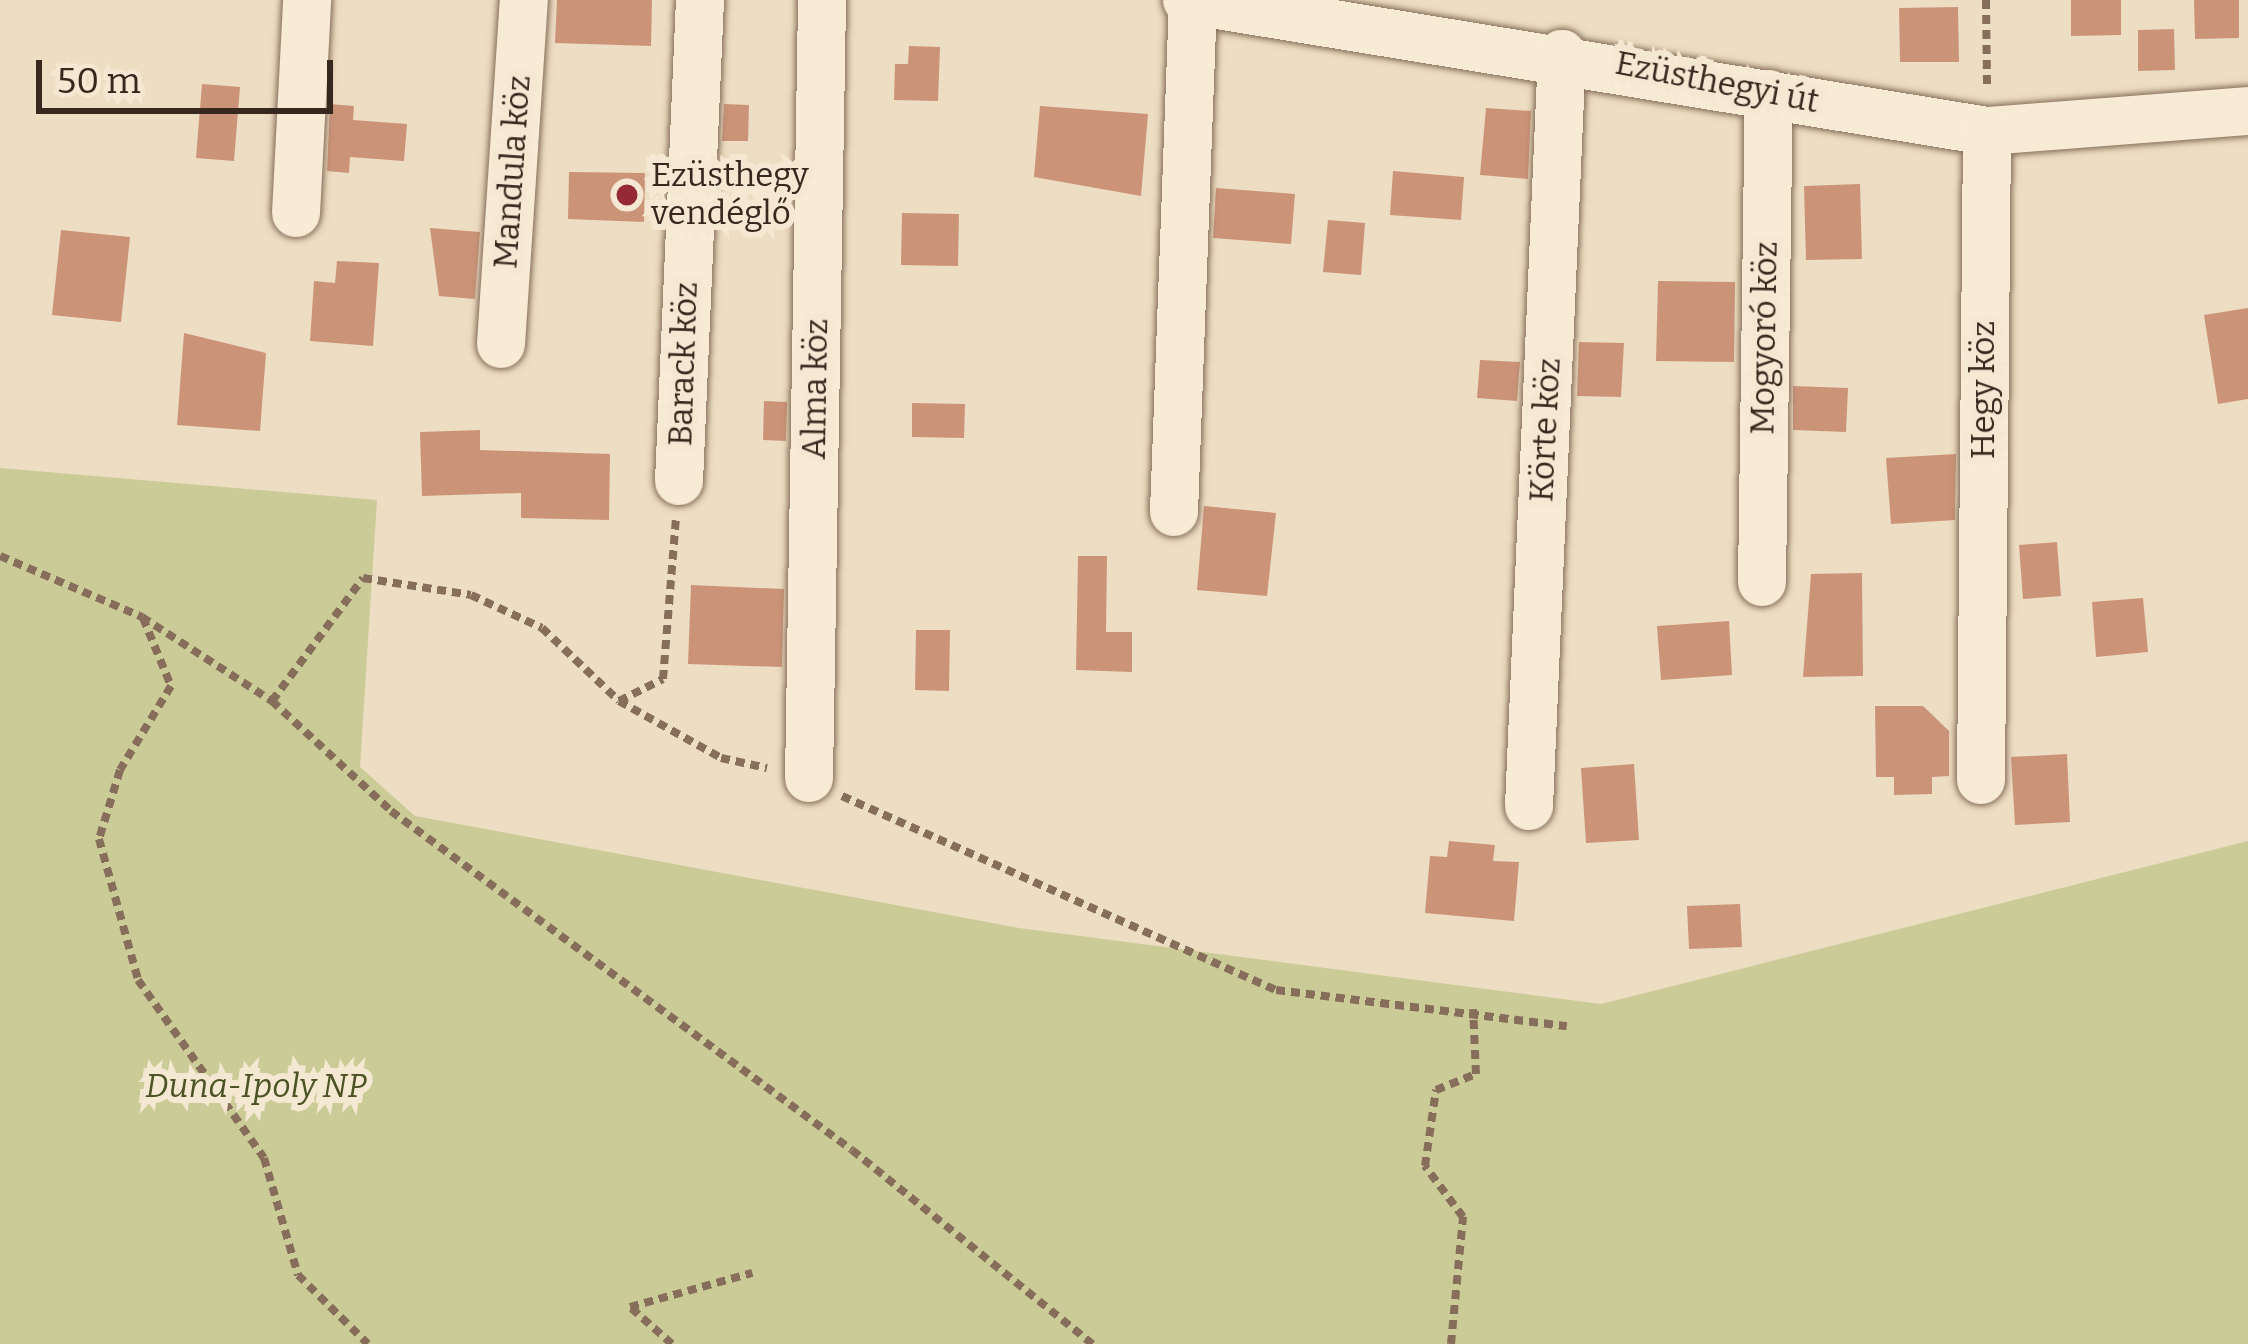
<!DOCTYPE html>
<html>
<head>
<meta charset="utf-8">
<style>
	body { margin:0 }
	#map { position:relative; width:2248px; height:1344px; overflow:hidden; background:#edddc2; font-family:Bitter,serif }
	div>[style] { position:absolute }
	.green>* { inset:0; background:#cacb97 }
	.building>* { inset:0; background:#cb9479 }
	.path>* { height:8px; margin-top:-4px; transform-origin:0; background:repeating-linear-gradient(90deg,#876e5a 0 9px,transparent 0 15px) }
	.roads { filter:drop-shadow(0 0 3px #876e5a) drop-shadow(0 0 3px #876e5a) }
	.street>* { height:48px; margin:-24px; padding:0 24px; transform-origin:24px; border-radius:24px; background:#f8ebd6 }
	.dots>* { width:33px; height:33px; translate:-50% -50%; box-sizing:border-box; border:6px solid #f5e8d2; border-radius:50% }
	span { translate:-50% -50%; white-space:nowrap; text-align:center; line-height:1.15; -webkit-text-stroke:12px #f5e8d2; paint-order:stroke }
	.street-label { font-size:33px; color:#37281e }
	.poi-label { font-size:33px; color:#37281e }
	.left { translate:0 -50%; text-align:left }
	.park-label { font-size:33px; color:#4c5325; font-style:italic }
	.scale { position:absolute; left:36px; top:60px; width:297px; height:54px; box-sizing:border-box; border:6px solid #37281e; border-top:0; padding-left:15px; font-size:36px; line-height:42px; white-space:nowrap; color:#37281e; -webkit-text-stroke:9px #f5e8d2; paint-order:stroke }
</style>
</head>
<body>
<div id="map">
	<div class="green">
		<i style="clip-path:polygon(0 468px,377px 500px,360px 767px,415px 816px,1019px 928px,1601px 1004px,2248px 841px,2248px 1344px,0 1344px)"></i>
	</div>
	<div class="building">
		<i style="clip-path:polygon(557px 0,652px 0,651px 46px,555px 43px)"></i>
		<i style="clip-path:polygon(2071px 0,2121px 0,2121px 35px,2071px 36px)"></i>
		<i style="clip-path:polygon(2194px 0,2239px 0,2239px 38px,2195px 39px)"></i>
		<i style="clip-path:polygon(1958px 7px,1959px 62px,1900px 62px,1899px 8px)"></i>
		<i style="clip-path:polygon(2174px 29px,2175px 70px,2138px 71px,2138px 30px)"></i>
		<i style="clip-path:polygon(909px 46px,940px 47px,938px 101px,894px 100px,895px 64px,908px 64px)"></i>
		<i style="clip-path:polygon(202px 84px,240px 87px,234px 161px,196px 158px)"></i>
		<i style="clip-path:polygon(330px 104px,354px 106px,353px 120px,407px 124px,404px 161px,350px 157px,349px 173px,327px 171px)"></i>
		<i style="clip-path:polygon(724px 104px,749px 105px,748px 141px,722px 141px)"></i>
		<i style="clip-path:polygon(1040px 106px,1148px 114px,1141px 196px,1034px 177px)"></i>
		<i style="clip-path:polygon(1486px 108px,1531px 111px,1528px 179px,1480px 175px)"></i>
		<i style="clip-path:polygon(1393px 171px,1464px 177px,1461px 220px,1390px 215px)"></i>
		<i style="clip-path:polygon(569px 172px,645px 173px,644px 222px,568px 219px)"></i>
		<i style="clip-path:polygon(1860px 184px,1862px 259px,1806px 260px,1804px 186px)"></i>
		<i style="clip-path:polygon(1216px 188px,1295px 194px,1291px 244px,1213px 238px)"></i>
		<i style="clip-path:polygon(902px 213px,959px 214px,958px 266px,901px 265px)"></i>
		<i style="clip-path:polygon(1328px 220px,1365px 223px,1361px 275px,1323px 272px)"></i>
		<i style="clip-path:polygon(430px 228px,480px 232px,475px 299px,439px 296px)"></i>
		<i style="clip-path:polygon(61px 230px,130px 237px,121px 322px,52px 315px)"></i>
		<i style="clip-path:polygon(337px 261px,379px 263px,373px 346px,310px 341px,314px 281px,335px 283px)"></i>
		<i style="clip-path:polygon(1658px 281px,1735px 282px,1734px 362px,1656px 361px)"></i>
		<i style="clip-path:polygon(2248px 308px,2248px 399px,2218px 404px,2204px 315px)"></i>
		<i style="clip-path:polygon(184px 333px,266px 353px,260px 431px,177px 425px)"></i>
		<i style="clip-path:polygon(1579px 342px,1624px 343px,1621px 397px,1577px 396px)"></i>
		<i style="clip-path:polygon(1480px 360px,1520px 362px,1517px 401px,1477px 398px)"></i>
		<i style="clip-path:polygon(1793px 386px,1848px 388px,1846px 432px,1793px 430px)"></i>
		<i style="clip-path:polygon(764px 401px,787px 402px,786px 441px,763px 440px)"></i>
		<i style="clip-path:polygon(912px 403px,965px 404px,964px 438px,912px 437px)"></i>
		<i style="clip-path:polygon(480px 430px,480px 450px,610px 454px,609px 520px,521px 518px,521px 493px,422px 496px,420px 432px)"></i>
		<i style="clip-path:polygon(1956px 454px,1955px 520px,1891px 524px,1886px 458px)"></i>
		<i style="clip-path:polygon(1204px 506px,1276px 513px,1267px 596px,1197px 590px)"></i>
		<i style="clip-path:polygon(2057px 542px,2061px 596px,2023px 599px,2019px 545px)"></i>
		<i style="clip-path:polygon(1078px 556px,1107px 556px,1106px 632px,1132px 632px,1132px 672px,1076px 670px)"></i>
		<i style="clip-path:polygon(1862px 573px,1863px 676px,1803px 677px,1811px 574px)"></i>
		<i style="clip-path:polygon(691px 585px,784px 589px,782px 667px,688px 664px)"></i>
		<i style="clip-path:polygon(2143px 598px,2148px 652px,2096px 657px,2092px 602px)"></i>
		<i style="clip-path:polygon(1729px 621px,1732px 675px,1661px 680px,1657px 626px)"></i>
		<i style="clip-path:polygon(916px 630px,950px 630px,949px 691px,915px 690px)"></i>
		<i style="clip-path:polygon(1875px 706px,1923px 706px,1949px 731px,1949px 776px,1932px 777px,1932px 794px,1894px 795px,1894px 777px,1876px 777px)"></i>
		<i style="clip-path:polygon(2067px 754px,2070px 822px,2015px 825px,2011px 757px)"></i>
		<i style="clip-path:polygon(1634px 764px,1639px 840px,1586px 843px,1581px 768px)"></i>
		<i style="clip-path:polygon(1449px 841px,1495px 845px,1493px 861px,1519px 862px,1514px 921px,1425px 913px,1430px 856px,1447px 857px)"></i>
		<i style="clip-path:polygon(1740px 904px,1742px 947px,1689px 949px,1687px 906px)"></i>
	</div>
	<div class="path">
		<i style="left:1986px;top:0;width:88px;rotate:89.3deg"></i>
		<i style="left:0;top:556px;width:155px;rotate:23.2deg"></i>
		<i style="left:142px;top:617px;width:155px;rotate:32.9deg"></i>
		<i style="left:272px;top:701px;width:162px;rotate:42.7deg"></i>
		<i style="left:391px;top:811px;width:572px;rotate:36.33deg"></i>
		<i style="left:852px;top:1150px;width:309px;rotate:38.9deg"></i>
		<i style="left:143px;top:618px;width:74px;rotate:67.6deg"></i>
		<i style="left:171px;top:686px;width:98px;rotate:121.3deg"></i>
		<i style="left:120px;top:770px;width:72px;rotate:106.9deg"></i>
		<i style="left:99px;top:839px;width:146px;rotate:74.5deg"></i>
		<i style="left:138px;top:980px;width:218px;rotate:54.7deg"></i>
		<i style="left:264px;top:1158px;width:122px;rotate:73.8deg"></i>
		<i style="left:298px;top:1275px;width:98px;rotate:44.6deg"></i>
		<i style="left:272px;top:701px;width:153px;rotate:-53.5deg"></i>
		<i style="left:363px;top:578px;width:109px;rotate:8.9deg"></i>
		<i style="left:471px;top:595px;width:78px;rotate:24.9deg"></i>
		<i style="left:542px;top:628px;width:106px;rotate:43.5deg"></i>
		<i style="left:619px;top:701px;width:117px;rotate:29.2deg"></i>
		<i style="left:721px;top:758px;width:47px;rotate:12.3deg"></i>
		<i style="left:619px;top:701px;width:49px;rotate:-26.6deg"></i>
		<i style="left:663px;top:679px;width:162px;rotate:-85.4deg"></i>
		<i style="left:842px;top:796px;width:475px;rotate:24.1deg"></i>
		<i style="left:1276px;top:990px;width:293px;rotate:7.1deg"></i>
		<i style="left:672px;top:1344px;width:56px;rotate:-138.6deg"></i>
		<i style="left:630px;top:1307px;width:127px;rotate:-15.6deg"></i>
		<i style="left:1451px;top:1344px;width:128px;rotate:-84.6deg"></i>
		<i style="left:1463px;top:1217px;width:64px;rotate:-126.7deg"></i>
		<i style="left:1425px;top:1166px;width:77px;rotate:-81.8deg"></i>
		<i style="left:1436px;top:1090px;width:43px;rotate:-21.8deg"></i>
		<i style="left:1476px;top:1074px;width:65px;rotate:-92.6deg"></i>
	</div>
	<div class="roads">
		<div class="street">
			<i style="left:1187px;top:0;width:811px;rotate:9.3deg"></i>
			<i style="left:1987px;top:131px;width:262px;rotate:-4.4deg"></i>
			<i style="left:296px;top:213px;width:213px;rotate:-87deg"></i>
			<i style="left:501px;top:344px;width:345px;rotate:-86.2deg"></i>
			<i style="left:679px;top:481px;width:481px;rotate:-87.5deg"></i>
			<i style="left:1174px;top:512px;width:511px;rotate:-87.87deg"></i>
			<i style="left:1762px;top:582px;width:488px;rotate:-89.2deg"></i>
			<i style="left:809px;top:778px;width:778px;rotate:-89.04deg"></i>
			<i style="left:1981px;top:780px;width:649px;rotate:-89.47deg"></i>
			<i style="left:1529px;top:806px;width:753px;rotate:-87.49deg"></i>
		</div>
	</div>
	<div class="dots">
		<i style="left:627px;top:195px;background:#952a34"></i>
	</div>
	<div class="street-label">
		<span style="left:1717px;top:83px;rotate:11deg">Ezüsthegyi út</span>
		<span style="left:513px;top:172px;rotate:-86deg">Mandula köz</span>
		<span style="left:1765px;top:338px;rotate:-89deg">Mogyoró köz</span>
		<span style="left:684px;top:364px;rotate:-88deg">Barack köz</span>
		<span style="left:816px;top:389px;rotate:-89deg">Alma köz</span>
		<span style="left:1984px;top:390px;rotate:-90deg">Hegy köz</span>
		<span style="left:1546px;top:430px;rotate:-87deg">Körte köz</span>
	</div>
	<div class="poi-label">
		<span class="left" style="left:651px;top:195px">Ezüsthegy<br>vendéglő</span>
	</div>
	<div class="park-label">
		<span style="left:256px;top:1087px">Duna-Ipoly NP</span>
	</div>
	<div class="scale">50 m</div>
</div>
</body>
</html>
